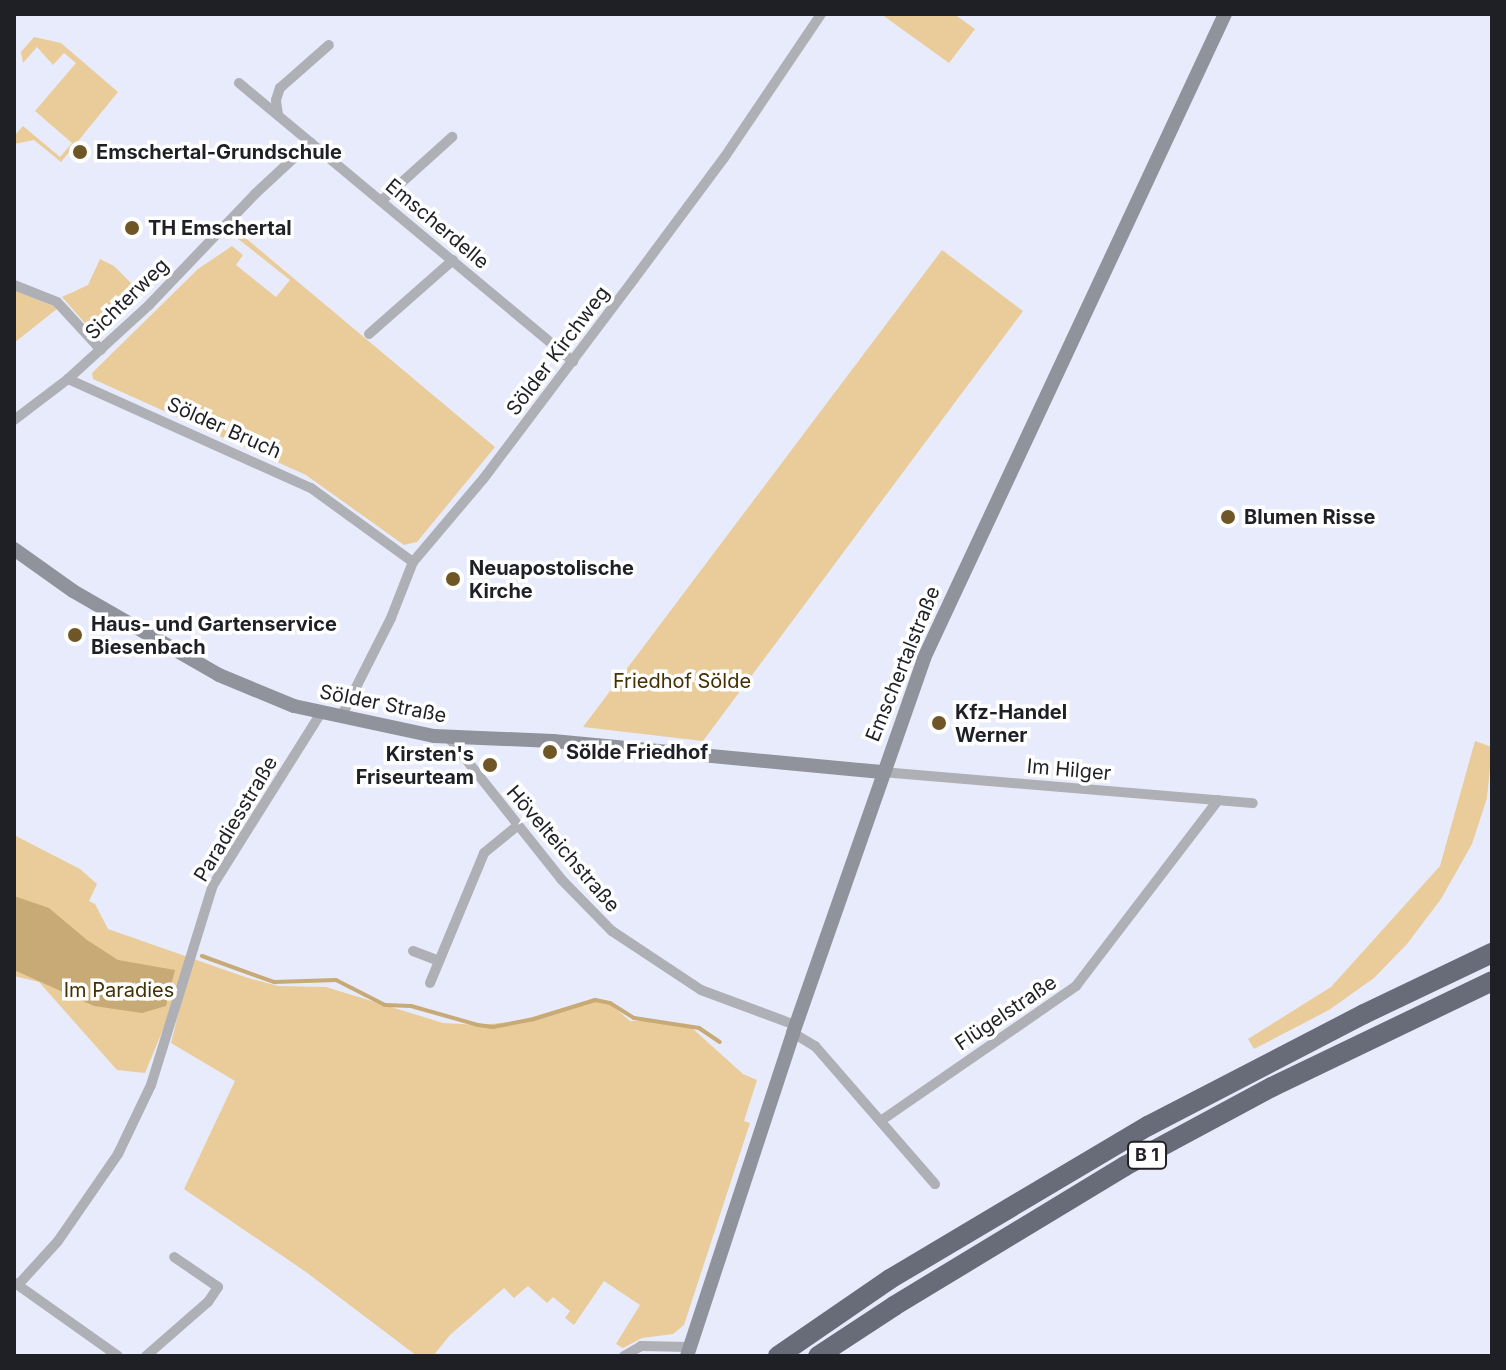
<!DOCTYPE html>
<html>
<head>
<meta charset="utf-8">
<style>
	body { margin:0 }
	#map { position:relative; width:1506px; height:1370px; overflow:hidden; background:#e8ebfb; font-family:Inter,sans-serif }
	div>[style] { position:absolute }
	.green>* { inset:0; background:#e9cc9a }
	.water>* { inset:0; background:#c7aa76 }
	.stream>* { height:4px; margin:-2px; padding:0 2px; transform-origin:2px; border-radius:2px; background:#c7aa76 }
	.street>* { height:10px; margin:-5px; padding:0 5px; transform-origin:5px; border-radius:5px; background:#aeb0b6 }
	.secondary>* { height:14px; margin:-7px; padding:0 7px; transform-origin:7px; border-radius:7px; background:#90929c }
	.highway>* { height:20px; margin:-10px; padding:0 10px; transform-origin:10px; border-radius:10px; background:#686b78 }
	.dots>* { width:22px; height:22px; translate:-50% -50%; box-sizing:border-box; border:4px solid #fff; border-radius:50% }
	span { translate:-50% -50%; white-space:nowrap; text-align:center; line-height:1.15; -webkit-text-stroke:7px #fff; paint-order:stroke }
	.shield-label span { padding:2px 6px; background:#fff; border:2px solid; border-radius:6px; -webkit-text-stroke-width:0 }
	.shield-label { font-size:18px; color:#1f2026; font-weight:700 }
	.poi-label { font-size:20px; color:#1f2026; font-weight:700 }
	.left { translate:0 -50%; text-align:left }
	.right { translate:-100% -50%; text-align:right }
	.street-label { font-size:20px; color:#1f2026 }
	.park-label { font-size:20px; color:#443003 }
	.frame { position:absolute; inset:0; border:16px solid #1f2026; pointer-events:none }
</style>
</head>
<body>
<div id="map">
	<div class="green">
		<i style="clip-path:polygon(881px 14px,954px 14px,975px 29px,949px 63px)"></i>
		<i style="clip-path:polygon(34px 37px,61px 43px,118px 92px,61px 162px,34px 140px,14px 144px,14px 136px,23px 126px,60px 157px,72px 143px,35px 111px,76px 63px,64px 53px,53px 65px,37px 47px,23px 63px,21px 52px)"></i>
		<i style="clip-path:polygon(236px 230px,495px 447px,417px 542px,404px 545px,306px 475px,93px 379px,92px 373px,198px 269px,232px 246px,243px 255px,236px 265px,276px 297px,290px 280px,232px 234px)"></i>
		<i style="clip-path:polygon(942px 250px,1023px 311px,703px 741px,583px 727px)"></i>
		<i style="clip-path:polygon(100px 259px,114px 266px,132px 284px,129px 288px,139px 299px,98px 338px,62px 297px,88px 285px)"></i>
		<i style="clip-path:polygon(14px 290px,58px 308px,14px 343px)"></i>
		<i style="clip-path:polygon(1475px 741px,1492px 747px,1487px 798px,1472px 844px,1441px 899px,1407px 944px,1374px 978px,1329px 1010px,1254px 1049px,1248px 1039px,1331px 987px,1440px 866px)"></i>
		<i style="clip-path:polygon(14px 835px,80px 869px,97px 884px,89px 901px,95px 904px,108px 929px,248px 978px,278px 986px,326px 987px,443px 1023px,480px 1025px,519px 1021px,596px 998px,609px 1003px,630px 1021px,652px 1021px,692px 1028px,743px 1074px,757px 1080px,744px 1121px,750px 1123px,684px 1325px,673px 1334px,642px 1338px,623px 1348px,616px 1344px,640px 1305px,604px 1281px,574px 1325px,565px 1318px,570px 1311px,553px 1297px,547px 1303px,528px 1286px,514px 1298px,504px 1288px,450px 1335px,433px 1356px,417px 1356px,306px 1272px,184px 1189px,235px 1081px,171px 1043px,191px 962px,145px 1073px,117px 1070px,39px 982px,14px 976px)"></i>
	</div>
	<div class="water">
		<i style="clip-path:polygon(14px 896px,49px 908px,87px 940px,118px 960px,175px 970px,166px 1006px,142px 1013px,94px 1006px,14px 970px)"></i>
	</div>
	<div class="stream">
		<i style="left:202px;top:956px;width:77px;rotate:19.9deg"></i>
		<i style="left:274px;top:982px;width:62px;rotate:-1.8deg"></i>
		<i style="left:336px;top:980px;width:55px;rotate:27deg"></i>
		<i style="left:385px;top:1005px;width:26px;rotate:2deg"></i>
		<i style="left:411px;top:1006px;width:70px;rotate:15.8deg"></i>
		<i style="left:478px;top:1025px;width:15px;rotate:8deg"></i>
		<i style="left:493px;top:1027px;width:42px;rotate:-11deg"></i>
		<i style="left:534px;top:1019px;width:64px;rotate:-17.3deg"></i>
		<i style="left:595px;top:1000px;width:15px;rotate:11deg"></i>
		<i style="left:610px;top:1003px;width:28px;rotate:32deg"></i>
		<i style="left:634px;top:1018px;width:66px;rotate:8.7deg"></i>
		<i style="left:699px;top:1028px;width:25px;rotate:34deg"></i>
	</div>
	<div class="street">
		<i style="left:239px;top:83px;width:435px;rotate:39.8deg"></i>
		<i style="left:278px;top:115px;width:15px;rotate:-98deg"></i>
		<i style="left:276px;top:100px;width:13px;rotate:-72deg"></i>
		<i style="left:280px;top:88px;width:65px;rotate:-41.3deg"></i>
		<i style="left:381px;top:201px;width:96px;rotate:-42deg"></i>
		<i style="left:14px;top:285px;width:46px;rotate:21.6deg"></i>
		<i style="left:57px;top:302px;width:65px;rotate:47.5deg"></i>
		<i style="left:369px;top:334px;width:112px;rotate:-41.4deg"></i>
		<i style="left:68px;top:379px;width:110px;rotate:-42.4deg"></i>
		<i style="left:149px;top:305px;width:153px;rotate:-46.3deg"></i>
		<i style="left:255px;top:194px;width:76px;rotate:-42.9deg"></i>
		<i style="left:14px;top:420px;width:68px;rotate:-37.2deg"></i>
		<i style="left:68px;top:379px;width:266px;rotate:24.2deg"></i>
		<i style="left:311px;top:488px;width:126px;rotate:36deg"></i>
		<i style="left:341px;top:717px;width:111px;rotate:-63.2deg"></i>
		<i style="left:391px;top:618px;width:60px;rotate:-68.6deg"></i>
		<i style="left:413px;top:562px;width:110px;rotate:-49.8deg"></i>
		<i style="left:484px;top:478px;width:249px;rotate:-53deg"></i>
		<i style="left:634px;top:279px;width:151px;rotate:-53.4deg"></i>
		<i style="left:724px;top:158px;width:174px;rotate:-56deg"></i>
		<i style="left:449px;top:738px;width:180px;rotate:51.5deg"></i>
		<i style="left:561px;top:879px;width:73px;rotate:45.6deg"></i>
		<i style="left:612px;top:931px;width:107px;rotate:33.5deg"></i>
		<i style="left:701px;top:990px;width:100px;rotate:20.4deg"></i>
		<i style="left:882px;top:772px;width:372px;rotate:4.8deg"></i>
		<i style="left:413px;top:951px;width:28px;rotate:21deg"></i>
		<i style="left:430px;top:983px;width:141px;rotate:-67.4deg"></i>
		<i style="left:484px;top:853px;width:43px;rotate:-39.3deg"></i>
		<i style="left:793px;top:1033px;width:26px;rotate:31deg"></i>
		<i style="left:815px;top:1046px;width:183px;rotate:49deg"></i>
		<i style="left:882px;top:1120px;width:236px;rotate:-34.6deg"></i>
		<i style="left:1076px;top:986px;width:234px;rotate:-52.6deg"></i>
		<i style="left:15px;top:1283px;width:126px;rotate:35.3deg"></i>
		<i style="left:18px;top:1285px;width:59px;rotate:-47.7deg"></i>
		<i style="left:58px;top:1241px;width:106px;rotate:-55.4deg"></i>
		<i style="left:118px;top:1154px;width:76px;rotate:-64.4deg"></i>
		<i style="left:151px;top:1085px;width:209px;rotate:-72.8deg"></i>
		<i style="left:213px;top:885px;width:203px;rotate:-57.9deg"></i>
		<i style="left:146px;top:1356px;width:82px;rotate:-41.1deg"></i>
		<i style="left:208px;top:1302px;width:18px;rotate:-56deg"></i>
		<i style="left:218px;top:1287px;width:53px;rotate:-145.7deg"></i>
		<i style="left:624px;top:1356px;width:20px;rotate:-30deg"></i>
		<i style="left:641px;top:1346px;width:48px;rotate:1.2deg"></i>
	</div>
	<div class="secondary">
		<i style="left:14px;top:549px;width:72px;rotate:35.4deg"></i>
		<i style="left:73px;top:591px;width:168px;rotate:29.9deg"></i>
		<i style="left:219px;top:675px;width:81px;rotate:22.5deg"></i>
		<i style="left:294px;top:706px;width:143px;rotate:12.1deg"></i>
		<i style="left:434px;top:736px;width:119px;rotate:2.4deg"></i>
		<i style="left:553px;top:741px;width:330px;rotate:5.4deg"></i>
		<i style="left:687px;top:1356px;width:340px;rotate:-71.8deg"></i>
		<i style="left:793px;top:1033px;width:397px;rotate:-70.7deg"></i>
		<i style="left:924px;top:658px;width:711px;rotate:-64.95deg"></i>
	</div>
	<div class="highway">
		<i style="left:778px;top:1356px;width:136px;rotate:-34.5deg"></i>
		<i style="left:890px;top:1279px;width:300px;rotate:-30.7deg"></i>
		<i style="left:1148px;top:1126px;width:243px;rotate:-27.4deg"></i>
		<i style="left:1364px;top:1014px;width:142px;rotate:-25.5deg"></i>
		<i style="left:818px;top:1356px;width:91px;rotate:-33.3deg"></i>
		<i style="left:894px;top:1306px;width:270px;rotate:-31.2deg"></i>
		<i style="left:1125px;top:1166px;width:167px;rotate:-28.3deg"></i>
		<i style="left:1272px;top:1087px;width:244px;rotate:-25.7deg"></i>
	</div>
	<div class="dots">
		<i style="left:80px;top:152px;background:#6f5627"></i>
		<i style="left:132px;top:228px;background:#6f5627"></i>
		<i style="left:1228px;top:517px;background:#6f5627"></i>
		<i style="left:453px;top:579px;background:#6f5627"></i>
		<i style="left:75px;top:635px;background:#6f5627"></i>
		<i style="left:939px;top:723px;background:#6f5627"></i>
		<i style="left:550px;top:752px;background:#6f5627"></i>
		<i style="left:490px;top:765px;background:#6f5627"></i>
	</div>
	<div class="shield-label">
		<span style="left:1147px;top:1155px">B 1</span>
	</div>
	<div class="poi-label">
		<span class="left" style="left:96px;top:152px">Emschertal-Grundschule</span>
		<span class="left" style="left:148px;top:228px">TH Emschertal</span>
		<span class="left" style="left:1244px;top:517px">Blumen Risse</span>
		<span class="left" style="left:469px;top:580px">Neuapostolische<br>Kirche</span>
		<span class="left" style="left:91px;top:636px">Haus- und Gartenservice<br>Biesenbach</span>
		<span class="left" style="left:955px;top:724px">Kfz-Handel<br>Werner</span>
		<span class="left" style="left:566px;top:752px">Sölde Friedhof</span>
		<span class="right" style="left:474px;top:766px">Kirsten's<br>Friseurteam</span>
	</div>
	<div class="street-label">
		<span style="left:437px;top:224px;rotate:40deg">Emscherdelle</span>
		<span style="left:127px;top:299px;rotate:-44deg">Sichterweg</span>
		<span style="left:558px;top:351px;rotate:-53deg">Sölder Kirchweg</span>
		<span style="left:224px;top:428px;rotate:24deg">Sölder Bruch</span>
		<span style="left:903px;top:664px;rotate:-68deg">Emschertalstraße</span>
		<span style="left:383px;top:704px;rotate:11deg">Sölder Straße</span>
		<span style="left:1069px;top:770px;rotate:5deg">Im Hilger</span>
		<span style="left:236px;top:819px;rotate:-59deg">Paradiesstraße</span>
		<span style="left:563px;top:849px;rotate:49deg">Hövelteichstraße</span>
		<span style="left:1006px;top:1013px;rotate:-34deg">Flügelstraße</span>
	</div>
	<div class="park-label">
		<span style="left:682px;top:681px">Friedhof Sölde</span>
		<span style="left:119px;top:990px">Im Paradies</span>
	</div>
	<div class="frame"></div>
</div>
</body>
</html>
